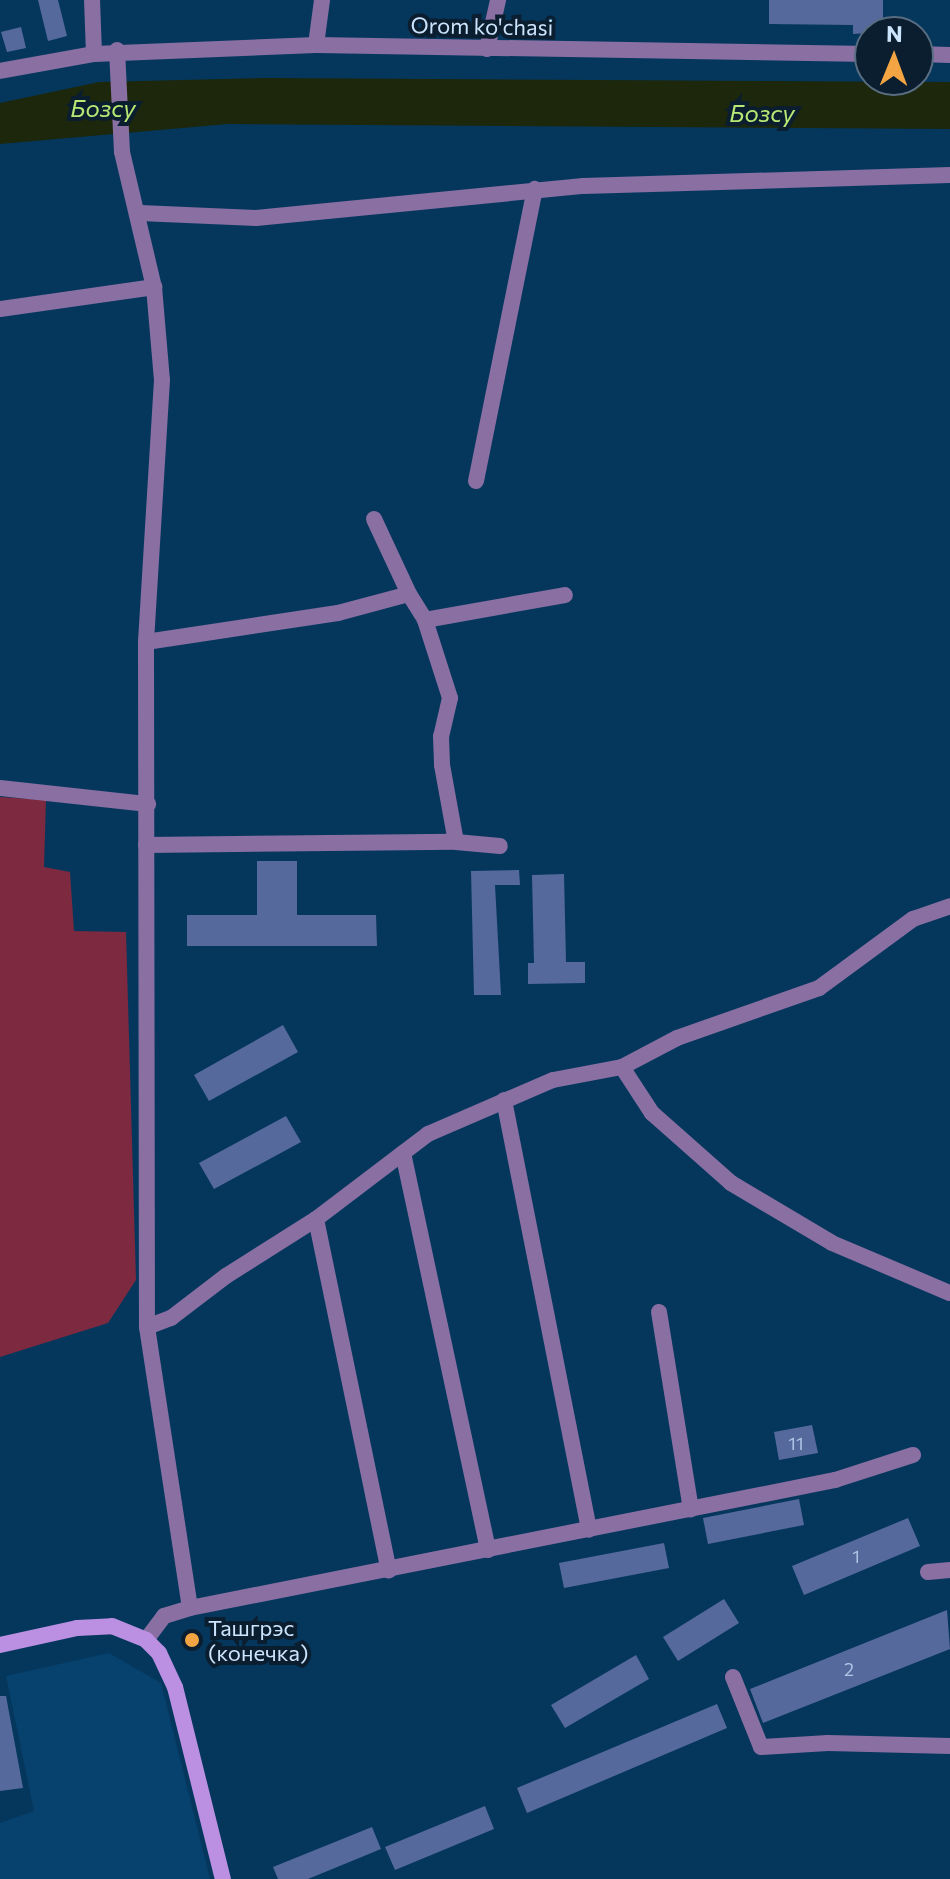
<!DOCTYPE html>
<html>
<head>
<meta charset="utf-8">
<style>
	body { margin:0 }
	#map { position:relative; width:950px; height:1879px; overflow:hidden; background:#05375d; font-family:Commissioner,sans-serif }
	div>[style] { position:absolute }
	.built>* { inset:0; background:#07416d }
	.green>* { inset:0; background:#7d293f }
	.water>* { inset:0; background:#1c270b }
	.building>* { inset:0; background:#56699c }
	.minor>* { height:16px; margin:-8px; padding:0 8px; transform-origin:8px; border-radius:8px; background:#8a6fa3 }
	.tertiary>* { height:16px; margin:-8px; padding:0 8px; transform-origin:8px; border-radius:8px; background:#8a6fa3 }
	.secondary>* { height:16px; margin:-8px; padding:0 8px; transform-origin:8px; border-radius:8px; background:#bb8fe2 }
	.dots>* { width:22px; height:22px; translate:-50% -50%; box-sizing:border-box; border:4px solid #0b1e2f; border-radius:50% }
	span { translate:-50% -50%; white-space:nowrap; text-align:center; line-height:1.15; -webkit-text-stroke:8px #0b1e2f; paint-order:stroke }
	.number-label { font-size:18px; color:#aec5e4 }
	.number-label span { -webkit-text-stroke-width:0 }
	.street-label { font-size:22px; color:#cce4fc }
	.poi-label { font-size:22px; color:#cce4fc }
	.left { translate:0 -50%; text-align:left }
	.water-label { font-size:24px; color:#b8e974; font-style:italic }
	.north { position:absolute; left:854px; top:16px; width:80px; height:80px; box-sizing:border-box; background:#0b1e2f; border:2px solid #586d81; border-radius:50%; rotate:1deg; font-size:22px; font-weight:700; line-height:32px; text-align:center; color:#cce4fc }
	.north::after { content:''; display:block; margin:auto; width:28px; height:36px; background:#f3a443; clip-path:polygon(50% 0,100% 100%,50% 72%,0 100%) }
</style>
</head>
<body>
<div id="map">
	<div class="built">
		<i style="clip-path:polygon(109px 1653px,161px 1683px,210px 1879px,0 1879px,0 1823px,34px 1811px,6px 1676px)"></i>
	</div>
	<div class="green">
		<i style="clip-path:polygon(0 797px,46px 800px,44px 867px,70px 872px,74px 931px,126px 932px,136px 1280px,108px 1323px,0 1357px)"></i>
	</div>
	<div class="water">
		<i style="clip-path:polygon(268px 78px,950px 82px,950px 129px,228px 124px,0 144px,0 103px,99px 82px)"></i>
	</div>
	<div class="building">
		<i style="clip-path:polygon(38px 0,58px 0,67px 36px,48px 41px)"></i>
		<i style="clip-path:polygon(769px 0,883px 0,883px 32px,853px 34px,853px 25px,769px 24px)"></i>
		<i style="clip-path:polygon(21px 27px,26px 48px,7px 52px,1px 32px)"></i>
		<i style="clip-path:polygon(257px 861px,297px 861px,297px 915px,376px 915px,377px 946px,187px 946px,187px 915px,257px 915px)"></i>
		<i style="clip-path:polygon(519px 870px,520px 885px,495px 885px,501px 995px,474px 995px,471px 871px)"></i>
		<i style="clip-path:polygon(564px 874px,566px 962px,585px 962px,585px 983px,528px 984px,528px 963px,534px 963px,532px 875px)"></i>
		<i style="clip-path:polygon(283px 1025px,298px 1052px,209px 1101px,194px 1075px)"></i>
		<i style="clip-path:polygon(286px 1116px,301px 1142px,214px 1189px,199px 1163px)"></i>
		<i style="clip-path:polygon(812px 1425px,818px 1453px,779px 1460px,774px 1432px)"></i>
		<i style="clip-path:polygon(799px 1499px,804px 1525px,708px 1544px,703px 1518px)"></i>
		<i style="clip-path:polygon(908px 1518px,920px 1546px,804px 1595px,792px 1566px)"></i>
		<i style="clip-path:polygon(664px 1543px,669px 1568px,564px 1588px,559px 1563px)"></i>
		<i style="clip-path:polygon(724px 1599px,739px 1623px,678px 1661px,663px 1637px)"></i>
		<i style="clip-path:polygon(947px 1610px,950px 1649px,763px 1723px,750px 1689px)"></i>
		<i style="clip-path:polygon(636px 1655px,649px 1679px,565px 1728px,551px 1705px)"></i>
		<i style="clip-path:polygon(0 1696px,6px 1696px,23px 1788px,0 1791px)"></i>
		<i style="clip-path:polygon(717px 1704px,727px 1728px,527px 1813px,517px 1788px)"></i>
		<i style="clip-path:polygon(485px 1806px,494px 1829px,395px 1870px,385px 1847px)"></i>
		<i style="clip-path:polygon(372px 1827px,381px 1849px,308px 1879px,278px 1879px,273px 1867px)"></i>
	</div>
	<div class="minor">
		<i style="left:316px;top:45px;width:45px;rotate:-82.4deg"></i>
		<i style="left:487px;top:49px;width:50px;rotate:-77.3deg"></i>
		<i style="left:117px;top:50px;width:102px;rotate:87.2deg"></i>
		<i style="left:122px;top:152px;width:139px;rotate:76.7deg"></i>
		<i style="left:154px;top:287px;width:93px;rotate:85.1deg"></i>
		<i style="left:162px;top:380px;width:262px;rotate:93.5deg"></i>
		<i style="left:146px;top:642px;width:685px;rotate:89.92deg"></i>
		<i style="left:147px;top:1327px;width:284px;rotate:81.3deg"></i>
		<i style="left:94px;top:54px;width:222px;rotate:-2.3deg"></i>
		<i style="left:316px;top:45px;width:554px;rotate:0.93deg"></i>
		<i style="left:918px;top:54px;width:32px;rotate:2deg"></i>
		<i style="left:140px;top:213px;width:116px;rotate:2.5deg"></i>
		<i style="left:256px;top:218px;width:329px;rotate:-5.6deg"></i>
		<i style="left:583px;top:186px;width:367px;rotate:-1.7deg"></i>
		<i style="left:0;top:309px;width:156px;rotate:-8.1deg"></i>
		<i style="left:476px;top:481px;width:298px;rotate:-78.6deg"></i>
		<i style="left:374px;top:519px;width:83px;rotate:65deg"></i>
		<i style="left:425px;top:620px;width:142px;rotate:-10.1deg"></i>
		<i style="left:146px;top:642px;width:194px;rotate:-8.6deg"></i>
		<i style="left:338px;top:613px;width:73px;rotate:-15deg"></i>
		<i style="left:409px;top:594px;width:31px;rotate:58deg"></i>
		<i style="left:425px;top:620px;width:82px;rotate:72.2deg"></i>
		<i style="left:450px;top:698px;width:39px;rotate:103deg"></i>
		<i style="left:441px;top:736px;width:29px;rotate:88deg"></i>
		<i style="left:442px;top:765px;width:78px;rotate:79.7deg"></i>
		<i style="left:0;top:788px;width:149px;rotate:6.2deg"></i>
		<i style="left:146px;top:845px;width:310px;rotate:-0.6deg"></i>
		<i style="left:456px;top:842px;width:44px;rotate:5.2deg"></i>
		<i style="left:622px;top:1067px;width:55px;rotate:56.9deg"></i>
		<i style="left:652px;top:1113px;width:106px;rotate:41.5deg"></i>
		<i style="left:731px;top:1183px;width:117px;rotate:30.7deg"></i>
		<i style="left:832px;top:1243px;width:128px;rotate:23deg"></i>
		<i style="left:504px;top:1100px;width:438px;rotate:78.8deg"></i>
		<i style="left:403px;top:1153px;width:406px;rotate:77.9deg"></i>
		<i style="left:316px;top:1219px;width:359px;rotate:78.3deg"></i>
		<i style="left:659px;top:1312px;width:200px;rotate:80.8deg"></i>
		<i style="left:147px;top:1327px;width:26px;rotate:-21deg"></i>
		<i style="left:171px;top:1318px;width:69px;rotate:-37.4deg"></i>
		<i style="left:226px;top:1276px;width:107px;rotate:-32.3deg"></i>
		<i style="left:316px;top:1219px;width:141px;rotate:-37.2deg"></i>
		<i style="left:428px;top:1134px;width:136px;rotate:-23.4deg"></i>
		<i style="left:553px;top:1080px;width:70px;rotate:-10.7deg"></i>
		<i style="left:622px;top:1067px;width:62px;rotate:-27.8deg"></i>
		<i style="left:677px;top:1038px;width:151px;rotate:-19.4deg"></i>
		<i style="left:819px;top:988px;width:117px;rotate:-36.3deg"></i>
		<i style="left:913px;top:919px;width:39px;rotate:-19deg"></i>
		<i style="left:928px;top:1572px;width:22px;rotate:-5deg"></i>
		<i style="left:146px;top:1640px;width:30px;rotate:-53deg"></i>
		<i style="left:164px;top:1616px;width:27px;rotate:-17deg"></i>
		<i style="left:190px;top:1608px;width:658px;rotate:-11.22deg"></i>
		<i style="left:835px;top:1480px;width:82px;rotate:-17.8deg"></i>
		<i style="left:733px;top:1677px;width:75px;rotate:68.2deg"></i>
		<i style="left:761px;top:1747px;width:67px;rotate:-3.4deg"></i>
		<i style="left:828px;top:1743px;width:122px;rotate:1.4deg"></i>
	</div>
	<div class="tertiary">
		<i style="left:0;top:71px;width:96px;rotate:-10.3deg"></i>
		<i style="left:94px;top:54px;width:54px;rotate:-92.1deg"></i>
	</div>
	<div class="secondary">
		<i style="left:0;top:1645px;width:79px;rotate:-12.4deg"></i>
		<i style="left:77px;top:1628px;width:35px;rotate:-3deg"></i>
		<i style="left:112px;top:1626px;width:37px;rotate:22deg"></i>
		<i style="left:146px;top:1640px;width:18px;rotate:45deg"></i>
		<i style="left:159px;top:1653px;width:38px;rotate:65deg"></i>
		<i style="left:175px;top:1687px;width:198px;rotate:76deg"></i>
	</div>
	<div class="dots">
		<i style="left:192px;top:1640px;background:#f3a443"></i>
	</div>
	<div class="number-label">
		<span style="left:796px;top:1443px">11</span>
		<span style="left:856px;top:1556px">1</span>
		<span style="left:849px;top:1669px">2</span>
	</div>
	<div class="street-label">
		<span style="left:482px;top:26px;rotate:1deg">Orom ko'chasi</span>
	</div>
	<div class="poi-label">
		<span class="left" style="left:208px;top:1640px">Ташгрэс<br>(конечка)</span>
	</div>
	<div class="water-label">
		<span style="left:103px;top:108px">Бозсу</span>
		<span style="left:762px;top:113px">Бозсу</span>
	</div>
	<div class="north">N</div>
</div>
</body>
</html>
